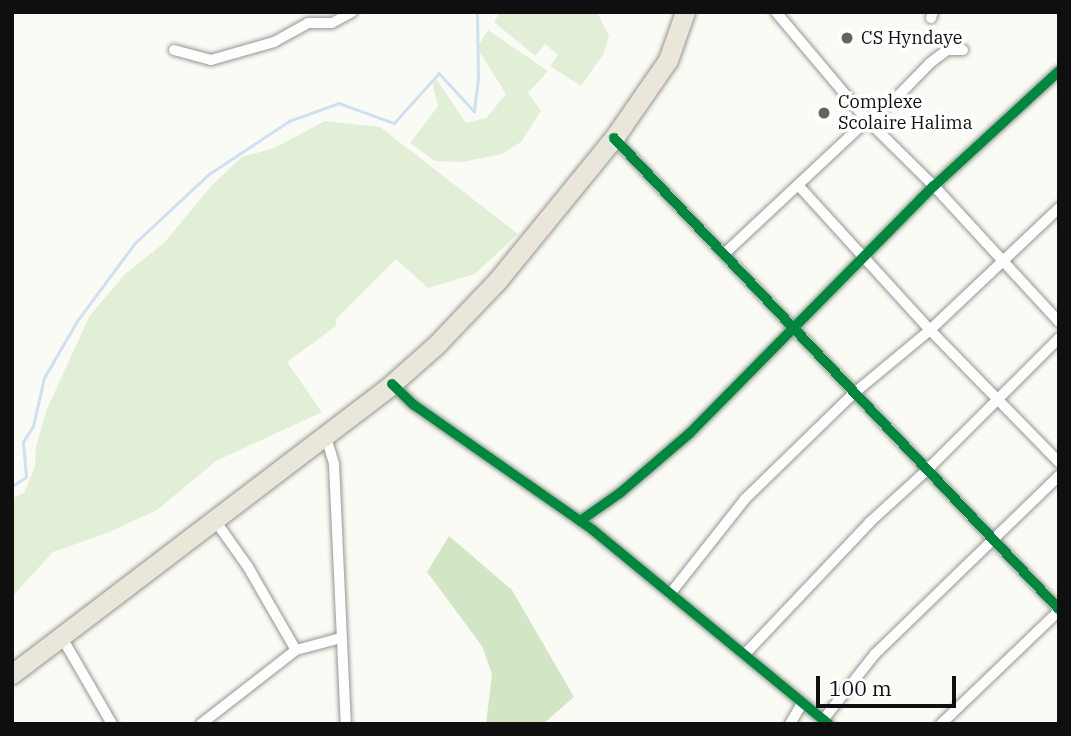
<!DOCTYPE html>
<html>
<head>
<meta charset="utf-8">
<style>
	body { margin:0 }
	#map { position:relative; width:1071px; height:736px; overflow:hidden; background:#fbfbf5; font-family:"IBM Plex Serif",serif }
	div>[style] { position:absolute }
	.green>* { inset:0; background:#e2efd7 }
	.forest>* { inset:0; background:#d2e6c6 }
	.stream>* { height:2.5px; margin:-1.25px; padding:0 1.25px; transform-origin:1.25px; border-radius:1.25px; background:#cee1f2 }
	.roads { filter:drop-shadow(0 0 2px #959593) drop-shadow(0 0 2px #959593) }
	.minor>* { height:10px; margin:-5px; padding:0 5px; transform-origin:5px; border-radius:5px; background:#fefefe }
	.trunk>* { height:19px; margin:-9.5px; padding:0 9.5px; transform-origin:9.5px; border-radius:9.5px; background:#eae6da }
	.cycleway>* { height:10px; margin:-5px; padding:0 5px; transform-origin:5px; border-radius:5px; background:#00873e }
	.dots>* { width:19px; height:19px; translate:-50% -50%; box-sizing:border-box; border:4px solid #fff; border-radius:50% }
	span { translate:-50% -50%; white-space:nowrap; text-align:center; line-height:1.15; -webkit-text-stroke:7px #fff; paint-order:stroke }
	.poi-label { font-size:18px; color:#0f0f0f }
	.left { translate:0 -50%; text-align:left }
	.frame { position:absolute; inset:0; border:14px solid #0f0f0f; pointer-events:none }
	.scale { position:absolute; left:816px; top:676px; width:140px; height:32px; box-sizing:border-box; border:4px solid #0f0f0f; border-top:0; padding-left:9px; font-size:21px; line-height:24px; white-space:nowrap; color:#0f0f0f; -webkit-text-stroke:5px #fff; paint-order:stroke }
</style>
</head>
<body>
<div id="map">
	<div class="green">
		<i style="clip-path:polygon(500px 12px,597px 12px,609px 36px,604px 53px,581px 86px,550px 66px,558px 55px,545px 44px,535px 56px,494px 22px)"></i>
		<i style="clip-path:polygon(488px 30px,548px 71px,528px 93px,541px 111px,521px 142px,502px 154px,462px 162px,435px 161px,410px 143px,438px 106px,432px 82px,437px 80px,466px 123px,486px 118px,506px 94px,477px 48px)"></i>
		<i style="clip-path:polygon(325px 121px,380px 127px,518px 234px,475px 274px,428px 288px,396px 259px,336px 319px,336px 326px,287px 362px,322px 412px,216px 461px,157px 510px,107px 533px,53px 552px,12px 597px,12px 498px,24px 493px,35px 466px,36px 446px,47px 409px,89px 317px,124px 275px,165px 242px,212px 185px,242px 157px,274px 148px)"></i>
	</div>
	<div class="forest">
		<i style="clip-path:polygon(449px 536px,512px 590px,574px 697px,543px 724px,486px 724px,492px 674px,482px 646px,427px 572px)"></i>
	</div>
	<div class="stream">
		<i style="left:12px;top:486px;width:17px;rotate:-33deg"></i>
		<i style="left:26px;top:477px;width:35px;rotate:-95deg"></i>
		<i style="left:23px;top:442px;width:19px;rotate:-58deg"></i>
		<i style="left:33px;top:426px;width:49px;rotate:-77.1deg"></i>
		<i style="left:44px;top:378px;width:66px;rotate:-59.9deg"></i>
		<i style="left:77px;top:321px;width:97px;rotate:-53.4deg"></i>
		<i style="left:135px;top:243px;width:101px;rotate:-43deg"></i>
		<i style="left:209px;top:174px;width:96px;rotate:-33.5deg"></i>
		<i style="left:289px;top:121px;width:53px;rotate:-19.8deg"></i>
		<i style="left:339px;top:103px;width:59px;rotate:20deg"></i>
		<i style="left:394px;top:123px;width:67px;rotate:-48deg"></i>
		<i style="left:439px;top:73px;width:52px;rotate:47.4deg"></i>
		<i style="left:474px;top:111px;width:33px;rotate:-83deg"></i>
		<i style="left:478px;top:78px;width:66px;rotate:-90.9deg"></i>
	</div>
	<div class="roads">
		<div class="minor">
			<i style="left:776px;top:12px;width:141px;rotate:49.9deg"></i>
			<i style="left:867px;top:120px;width:94px;rotate:44.6deg"></i>
			<i style="left:934px;top:186px;width:185px;rotate:47.4deg"></i>
			<i style="left:931px;top:18px;width:6px;rotate:-72deg"></i>
			<i style="left:174px;top:50px;width:38px;rotate:15deg"></i>
			<i style="left:211px;top:60px;width:66px;rotate:-15.9deg"></i>
			<i style="left:274px;top:42px;width:39px;rotate:-29deg"></i>
			<i style="left:308px;top:23px;width:24px"></i>
			<i style="left:332px;top:23px;width:23px;rotate:-29deg"></i>
			<i style="left:614px;top:138px;width:648px;rotate:46.63deg"></i>
			<i style="left:798px;top:185px;width:196px;rotate:47.7deg"></i>
			<i style="left:930px;top:330px;width:185px;rotate:45.7deg"></i>
			<i style="left:724px;top:254px;width:196px;rotate:-43.1deg"></i>
			<i style="left:867px;top:120px;width:35px;rotate:-37deg"></i>
			<i style="left:895px;top:99px;width:50px;rotate:-45.8deg"></i>
			<i style="left:930px;top:63px;width:21px;rotate:-37deg"></i>
			<i style="left:947px;top:50px;width:16px"></i>
			<i style="left:392px;top:384px;width:30px;rotate:44deg"></i>
			<i style="left:414px;top:405px;width:218px;rotate:34.9deg"></i>
			<i style="left:593px;top:530px;width:305px;rotate:39.5deg"></i>
			<i style="left:325px;top:434px;width:31px;rotate:73deg"></i>
			<i style="left:334px;top:464px;width:260px;rotate:87.4deg"></i>
			<i style="left:214px;top:519px;width:59px;rotate:54.7deg"></i>
			<i style="left:248px;top:567px;width:96px;rotate:60deg"></i>
			<i style="left:580px;top:521px;width:49px;rotate:-35deg"></i>
			<i style="left:620px;top:493px;width:92px;rotate:-40.6deg"></i>
			<i style="left:690px;top:433px;width:347px;rotate:-45.4deg"></i>
			<i style="left:934px;top:186px;width:170px;rotate:-42.6deg"></i>
			<i style="left:670px;top:594px;width:121px;rotate:-51.7deg"></i>
			<i style="left:745px;top:499px;width:151px;rotate:-44.2deg"></i>
			<i style="left:853px;top:394px;width:100px;rotate:-39.7deg"></i>
			<i style="left:930px;top:330px;width:178px;rotate:-43.4deg"></i>
			<i style="left:61px;top:636px;width:102px;rotate:59.9deg"></i>
			<i style="left:744px;top:655px;width:183px;rotate:-46.5deg"></i>
			<i style="left:870px;top:522px;width:79px;rotate:-42.4deg"></i>
			<i style="left:928px;top:469px;width:185px;rotate:-45deg"></i>
			<i style="left:823px;top:720px;width:84px;rotate:-51.8deg"></i>
			<i style="left:875px;top:654px;width:256px;rotate:-44.1deg"></i>
			<i style="left:201px;top:724px;width:120px;rotate:-37.9deg"></i>
			<i style="left:296px;top:650px;width:47px;rotate:-14.9deg"></i>
			<i style="left:790px;top:724px;width:24px;rotate:-60deg"></i>
			<i style="left:941px;top:724px;width:163px;rotate:-43.8deg"></i>
		</div>
		<div class="trunk">
			<i style="left:12px;top:674px;width:478px;rotate:-37.3deg"></i>
			<i style="left:392px;top:384px;width:59px;rotate:-41.6deg"></i>
			<i style="left:436px;top:345px;width:90px;rotate:-46.4deg"></i>
			<i style="left:498px;top:280px;width:183px;rotate:-50.8deg"></i>
			<i style="left:614px;top:138px;width:95px;rotate:-55.3deg"></i>
			<i style="left:668px;top:60px;width:51px;rotate:-70.5deg"></i>
		</div>
	</div>
	<div class="cycleway">
		<i style="left:614px;top:138px;width:648px;rotate:46.63deg"></i>
		<i style="left:392px;top:384px;width:30px;rotate:44deg"></i>
		<i style="left:414px;top:405px;width:218px;rotate:34.9deg"></i>
		<i style="left:593px;top:530px;width:305px;rotate:39.5deg"></i>
		<i style="left:580px;top:521px;width:49px;rotate:-35deg"></i>
		<i style="left:620px;top:493px;width:92px;rotate:-40.6deg"></i>
		<i style="left:690px;top:433px;width:347px;rotate:-45.4deg"></i>
		<i style="left:934px;top:186px;width:170px;rotate:-42.6deg"></i>
	</div>
	<div class="dots">
		<i style="left:847px;top:38px;background:#626260"></i>
		<i style="left:824px;top:113px;background:#626260"></i>
	</div>
	<div class="poi-label">
		<span class="left" style="left:861px;top:38px">CS Hyndaye</span>
		<span class="left" style="left:838px;top:113px">Complexe<br>Scolaire Halima</span>
	</div>
	<div class="frame"></div>
	<div class="scale">100 m</div>
</div>
</body>
</html>
